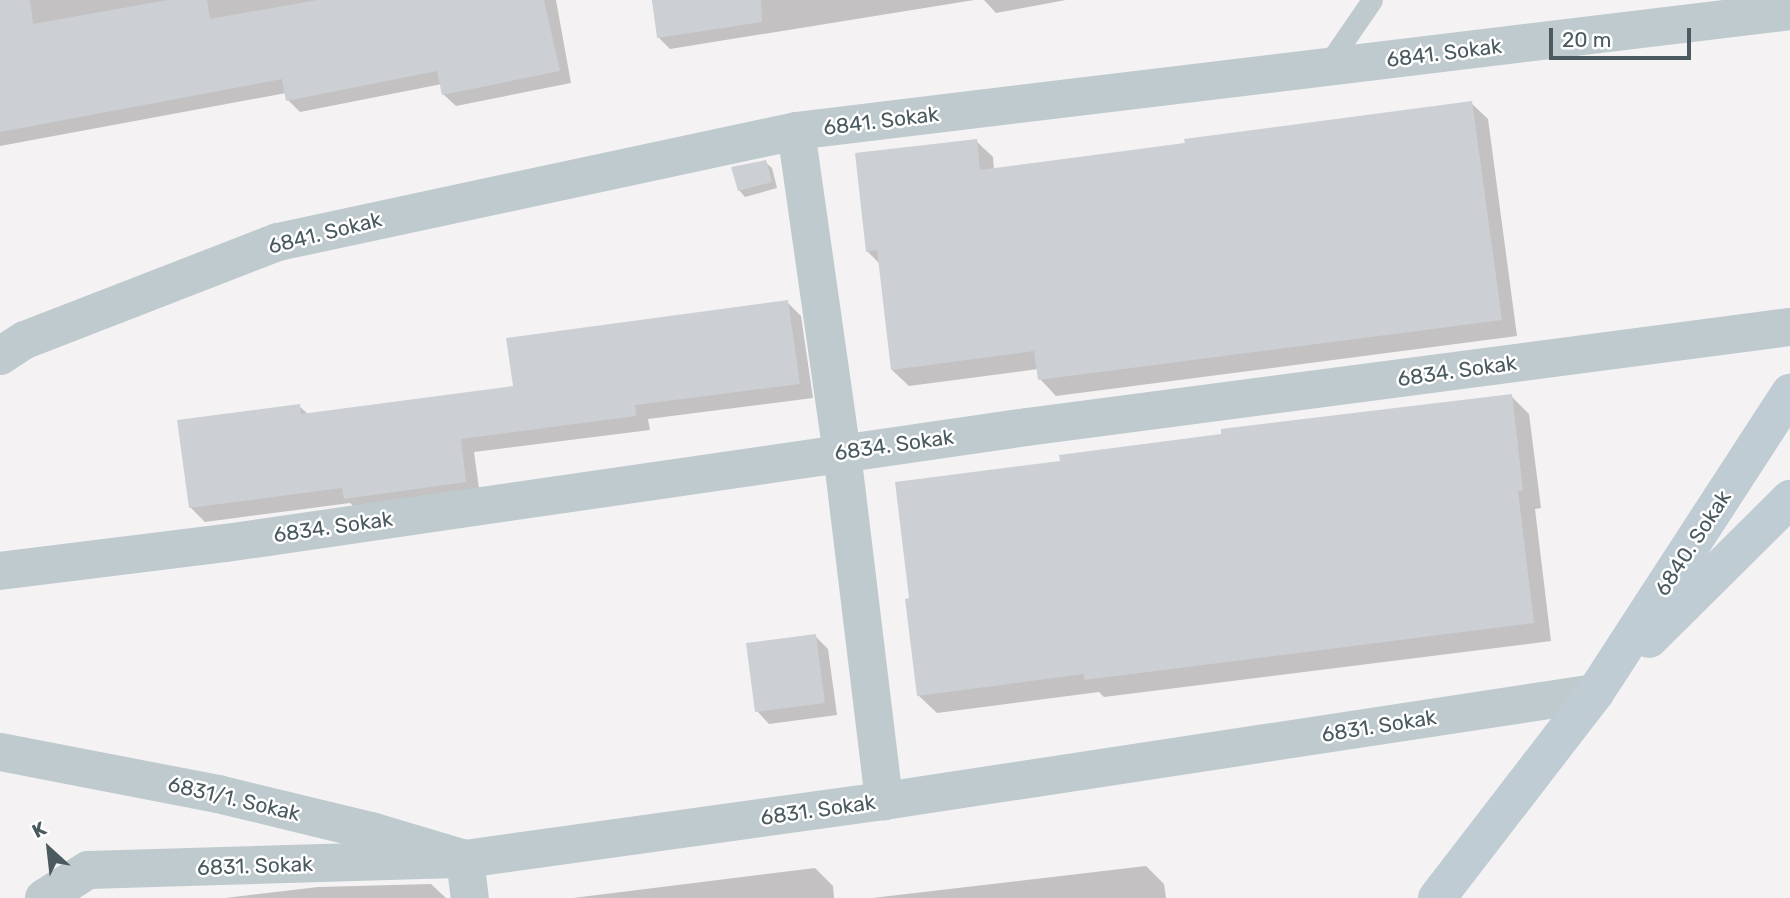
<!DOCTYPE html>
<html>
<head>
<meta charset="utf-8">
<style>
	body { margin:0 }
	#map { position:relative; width:1790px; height:898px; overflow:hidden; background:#f4f2f3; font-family:Rubik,sans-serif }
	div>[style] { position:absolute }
	.shadow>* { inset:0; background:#0003 }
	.building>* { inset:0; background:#ccd0d4 }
	.lane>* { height:21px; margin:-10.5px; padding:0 10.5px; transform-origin:10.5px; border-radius:10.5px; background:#becace }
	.street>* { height:38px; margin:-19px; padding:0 19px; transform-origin:19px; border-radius:19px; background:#becace }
	.secondary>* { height:38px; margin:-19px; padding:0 19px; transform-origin:19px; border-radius:19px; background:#bfccd3 }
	span { translate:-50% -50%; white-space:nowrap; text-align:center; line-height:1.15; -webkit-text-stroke:5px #fff; paint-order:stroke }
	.street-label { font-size:21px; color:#4a5a5f }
	.north { position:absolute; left:14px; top:814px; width:70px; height:70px; -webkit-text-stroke:5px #fff; paint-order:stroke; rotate:333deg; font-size:19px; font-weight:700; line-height:28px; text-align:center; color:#4a5a5f }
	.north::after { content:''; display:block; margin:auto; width:24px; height:32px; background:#4a5a5f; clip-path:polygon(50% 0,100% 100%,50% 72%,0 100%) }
	.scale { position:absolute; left:1549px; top:28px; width:142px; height:32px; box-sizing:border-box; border:4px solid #4a5a5f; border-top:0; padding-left:9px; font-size:21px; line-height:24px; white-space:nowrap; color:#4a5a5f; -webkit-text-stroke:5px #fff; paint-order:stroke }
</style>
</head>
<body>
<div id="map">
	<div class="shadow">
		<i style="clip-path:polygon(0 0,556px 0,571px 83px,456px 106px,443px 94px,442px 84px,300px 112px,288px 100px,286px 93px,0 146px)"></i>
		<i style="clip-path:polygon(652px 0,974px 0,670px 49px,658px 37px)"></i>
		<i style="clip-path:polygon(984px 0,1066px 0,996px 13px)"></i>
		<i style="clip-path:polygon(1471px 103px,1488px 119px,1517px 336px,1056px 396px,1040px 379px,1038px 369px,909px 386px,892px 370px,880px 264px,867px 251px,976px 141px,993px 157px,994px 170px)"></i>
		<i style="clip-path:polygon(765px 162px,772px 168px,777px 188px,745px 197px,739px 190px)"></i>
		<i style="clip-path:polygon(787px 302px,801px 316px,813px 398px,648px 419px,650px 430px,474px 452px,480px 496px,360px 512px,350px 503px,205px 522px,190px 507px,299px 406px,309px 415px,515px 387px)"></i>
		<i style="clip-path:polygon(1511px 396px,1529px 414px,1541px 508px,1535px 509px,1551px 641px,1104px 697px,1099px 692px,937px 713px,918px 695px,1061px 462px)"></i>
		<i style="clip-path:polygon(815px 636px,828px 649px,837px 715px,769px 724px,757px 711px)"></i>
		<i style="clip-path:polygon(1146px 866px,1164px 884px,1166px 898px,872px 898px)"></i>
		<i style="clip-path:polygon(815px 868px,833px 886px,834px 898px,573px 898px)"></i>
		<i style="clip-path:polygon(431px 884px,446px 898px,225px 898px,318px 887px)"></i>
	</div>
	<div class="building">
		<i style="clip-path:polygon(0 0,30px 0,33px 24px,168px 0,207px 0,210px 19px,317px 0,544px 0,560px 71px,442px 95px,437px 71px,286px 101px,282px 79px,0 132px)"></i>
		<i style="clip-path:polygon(652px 0,761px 0,762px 22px,657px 38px)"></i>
		<i style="clip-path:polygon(1472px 101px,1502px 320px,1038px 380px,1034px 351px,891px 370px,877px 250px,866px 252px,855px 153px,977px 139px,980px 170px,1185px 143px,1184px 139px)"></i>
		<i style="clip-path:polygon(766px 160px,772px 182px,738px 191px,731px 167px)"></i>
		<i style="clip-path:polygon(788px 300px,800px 384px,635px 405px,636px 416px,461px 439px,466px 482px,344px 499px,342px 488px,189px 508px,177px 420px,300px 404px,301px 414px,513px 386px,506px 338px)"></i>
		<i style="clip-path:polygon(1512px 394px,1523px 491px,1518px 491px,1534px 623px,1084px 680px,1084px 674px,917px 696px,905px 599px,909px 598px,895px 482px,1060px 461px,1059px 455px,1221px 434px,1221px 429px)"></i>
		<i style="clip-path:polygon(816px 634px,825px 703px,755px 712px,746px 643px)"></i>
	</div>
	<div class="lane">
		<i style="left:1326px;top:67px;width:81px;rotate:-55.5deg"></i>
	</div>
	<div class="street">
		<i style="left:796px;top:131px;width:325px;rotate:81.9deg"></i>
		<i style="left:842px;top:453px;width:351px;rotate:83.1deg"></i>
		<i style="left:0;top:356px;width:30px;rotate:-33deg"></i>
		<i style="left:25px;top:340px;width:271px;rotate:-21.2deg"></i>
		<i style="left:278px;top:242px;width:530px;rotate:-12.09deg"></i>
		<i style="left:796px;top:131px;width:1001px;rotate:-6.88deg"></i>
		<i style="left:0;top:571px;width:228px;rotate:-7.1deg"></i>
		<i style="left:226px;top:543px;width:809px;rotate:-8.24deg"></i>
		<i style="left:1027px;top:427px;width:770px;rotate:-7.47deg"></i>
		<i style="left:0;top:752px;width:222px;rotate:10.9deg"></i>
		<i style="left:218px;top:794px;width:157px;rotate:13.6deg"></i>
		<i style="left:371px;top:831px;width:98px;rotate:16.6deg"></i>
		<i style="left:465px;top:859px;width:39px;rotate:83deg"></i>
		<i style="left:44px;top:898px;width:52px;rotate:-32.5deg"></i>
		<i style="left:88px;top:870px;width:377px;rotate:-1.7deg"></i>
		<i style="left:465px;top:859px;width:423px;rotate:-7.9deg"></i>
		<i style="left:884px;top:801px;width:719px;rotate:-8.64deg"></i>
	</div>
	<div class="secondary">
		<i style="left:1649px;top:639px;width:199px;rotate:-44.8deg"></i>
		<i style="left:1437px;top:898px;width:259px;rotate:-52.4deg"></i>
		<i style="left:1595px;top:693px;width:358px;rotate:-57deg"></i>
	</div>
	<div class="street-label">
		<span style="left:1444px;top:53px;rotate:-7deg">6841. Sokak</span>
		<span style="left:881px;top:121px;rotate:-7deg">6841. Sokak</span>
		<span style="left:325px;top:233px;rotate:-14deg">6841. Sokak</span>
		<span style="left:1457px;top:371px;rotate:-8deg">6834. Sokak</span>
		<span style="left:894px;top:445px;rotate:-8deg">6834. Sokak</span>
		<span style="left:333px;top:527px;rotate:-8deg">6834. Sokak</span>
		<span style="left:1693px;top:543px;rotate:-57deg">6840. Sokak</span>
		<span style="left:1379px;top:726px;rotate:-9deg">6831. Sokak</span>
		<span style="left:234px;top:799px;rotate:13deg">6831/1. Sokak</span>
		<span style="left:818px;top:810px;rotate:-8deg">6831. Sokak</span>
		<span style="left:255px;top:866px;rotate:-2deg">6831. Sokak</span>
	</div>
	<div class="north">K</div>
	<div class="scale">20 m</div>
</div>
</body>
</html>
